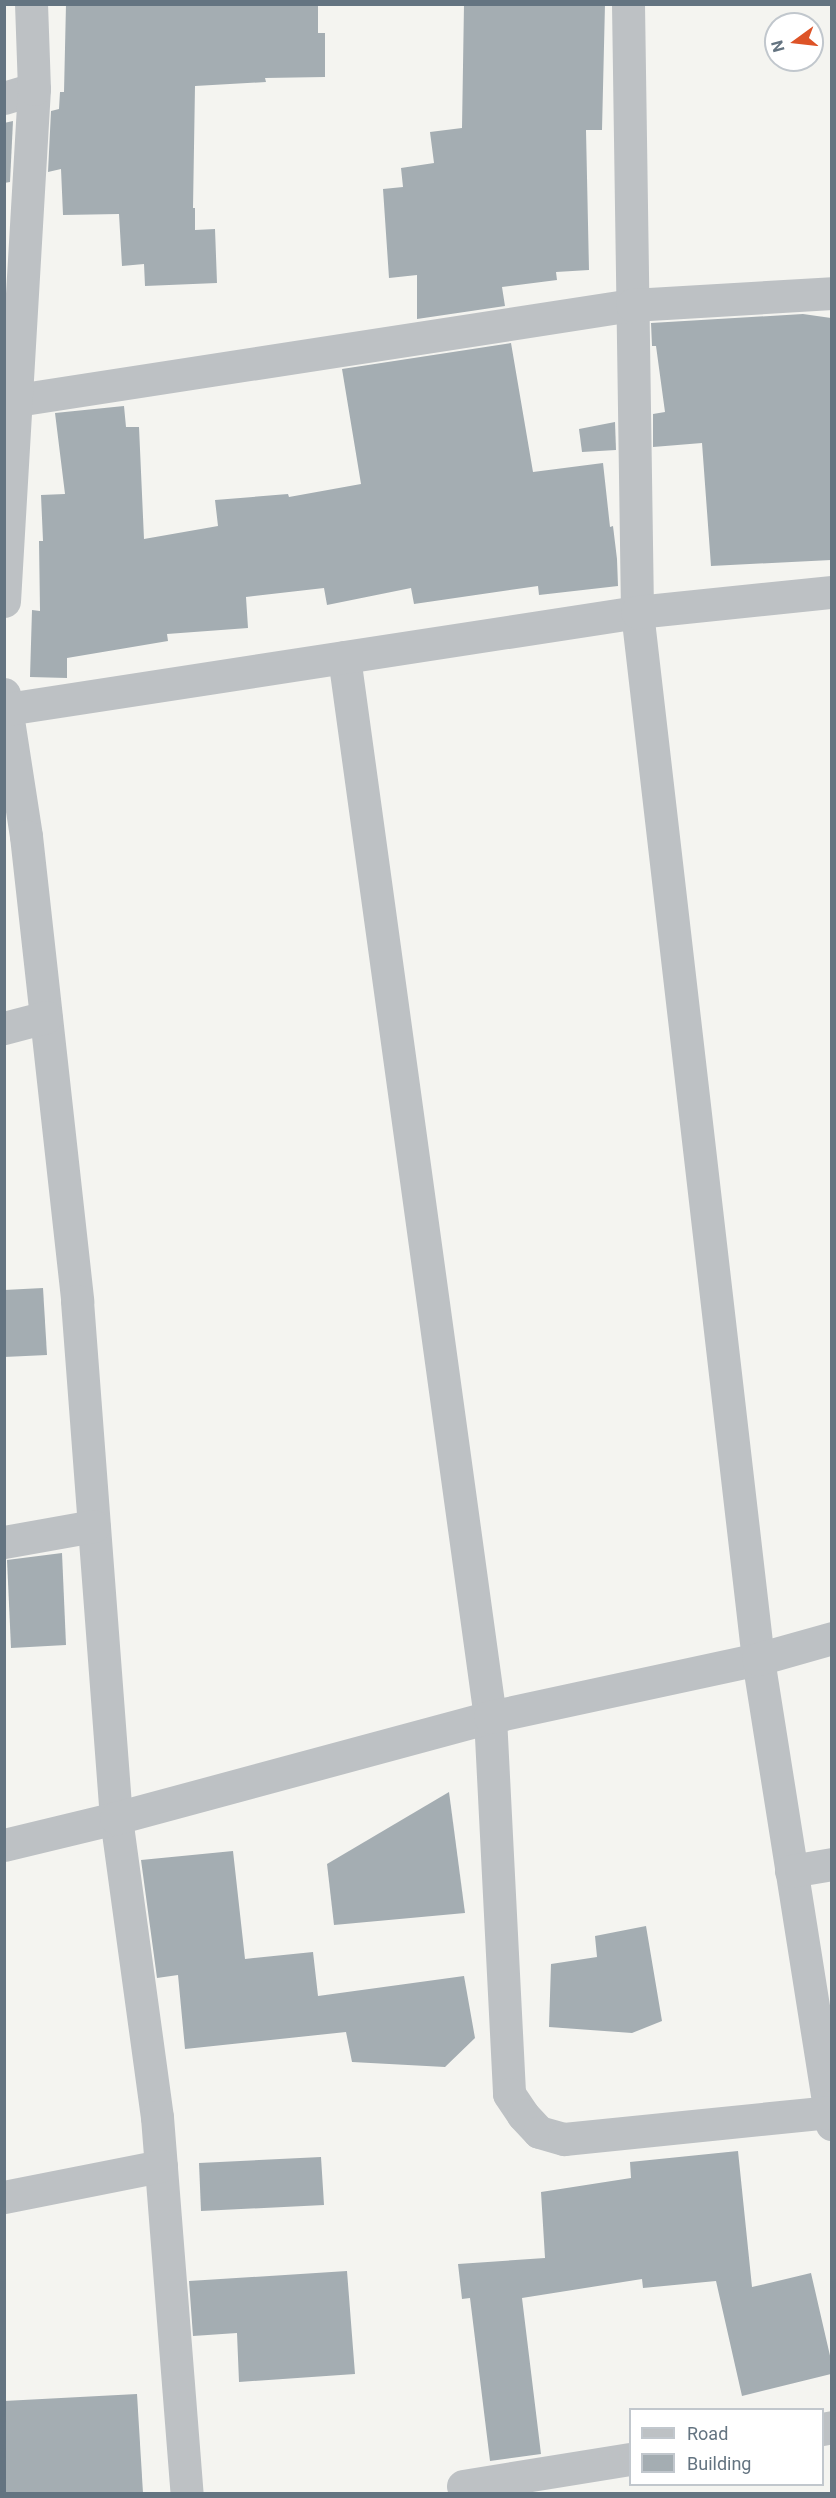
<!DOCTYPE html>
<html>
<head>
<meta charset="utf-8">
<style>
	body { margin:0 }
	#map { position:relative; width:836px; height:2498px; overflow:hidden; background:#f4f4f0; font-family:Roboto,sans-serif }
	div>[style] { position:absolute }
	.building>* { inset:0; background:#a4adb2 }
	.minor>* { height:33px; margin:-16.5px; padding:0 16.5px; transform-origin:16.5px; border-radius:16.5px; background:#bdc1c4 }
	span { translate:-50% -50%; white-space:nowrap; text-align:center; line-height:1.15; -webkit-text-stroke:6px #fff; paint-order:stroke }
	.frame { position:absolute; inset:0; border:6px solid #647481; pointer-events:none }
	.legend { position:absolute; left:629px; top:2408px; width:195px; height:78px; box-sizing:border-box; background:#fff; border:2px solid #c1c7cd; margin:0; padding:8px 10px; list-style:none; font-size:18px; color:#647481 }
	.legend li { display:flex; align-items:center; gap:12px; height:30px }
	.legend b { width:30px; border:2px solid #c1c7cd }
	.north { position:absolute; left:764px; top:12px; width:60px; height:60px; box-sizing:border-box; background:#fff; border:2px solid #c1c7cd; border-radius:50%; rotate:255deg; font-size:16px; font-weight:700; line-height:24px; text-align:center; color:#647481 }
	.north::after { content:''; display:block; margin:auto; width:21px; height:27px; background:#dd5327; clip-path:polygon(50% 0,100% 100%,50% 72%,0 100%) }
</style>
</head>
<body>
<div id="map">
	<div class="building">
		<i style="clip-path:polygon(66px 4px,318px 4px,318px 33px,325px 33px,325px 77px,265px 78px,266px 82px,195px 86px,193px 208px,195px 208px,195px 230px,215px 229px,217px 283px,145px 286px,144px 264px,122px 266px,119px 214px,63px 215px,61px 169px,48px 172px,51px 111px,59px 109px,60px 92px,64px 92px)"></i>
		<i style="clip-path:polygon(464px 4px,605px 4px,602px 130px,586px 130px,589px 270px,556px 272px,557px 280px,502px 287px,505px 306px,417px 319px,417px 275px,389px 278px,383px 189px,403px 187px,401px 168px,434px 163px,430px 132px,462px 128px)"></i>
		<i style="clip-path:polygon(13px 121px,10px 182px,4px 183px,4px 123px)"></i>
		<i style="clip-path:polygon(803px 314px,831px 318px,831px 560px,711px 566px,702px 443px,653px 447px,653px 414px,665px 412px,656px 346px,652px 346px,651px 323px)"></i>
		<i style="clip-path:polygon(511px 343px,533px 472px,603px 463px,610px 527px,613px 526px,617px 559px,618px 586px,539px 595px,538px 586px,414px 604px,411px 588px,327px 605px,324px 588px,246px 597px,248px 628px,167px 634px,168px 641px,67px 658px,67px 678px,30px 677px,32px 610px,40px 611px,39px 541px,43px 541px,41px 495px,65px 494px,55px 413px,124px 406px,126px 427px,139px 427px,144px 539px,218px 526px,215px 500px,288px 494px,289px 497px,361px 484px,342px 369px)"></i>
		<i style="clip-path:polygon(615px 422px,616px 450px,582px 452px,579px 429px)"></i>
		<i style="clip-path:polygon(43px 1288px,47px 1355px,4px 1357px,4px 1290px)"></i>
		<i style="clip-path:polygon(62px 1553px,66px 1645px,11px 1648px,7px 1560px)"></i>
		<i style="clip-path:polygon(449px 1792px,465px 1913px,334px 1925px,327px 1864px)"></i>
		<i style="clip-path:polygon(233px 1851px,245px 1959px,313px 1952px,318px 1996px,464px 1976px,475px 2038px,445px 2067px,352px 2062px,346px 2032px,185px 2049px,178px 1975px,157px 1978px,141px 1860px)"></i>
		<i style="clip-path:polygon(646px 1926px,662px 2021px,632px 2033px,549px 2027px,551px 1964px,597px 1957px,595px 1936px)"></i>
		<i style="clip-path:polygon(738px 2151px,752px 2287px,811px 2273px,831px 2360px,831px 2374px,742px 2396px,716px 2281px,643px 2288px,642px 2279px,522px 2298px,541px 2454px,490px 2461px,470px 2298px,462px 2299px,458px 2264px,545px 2258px,541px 2192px,631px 2178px,630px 2162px)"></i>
		<i style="clip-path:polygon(321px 2157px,324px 2205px,201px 2211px,199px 2163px)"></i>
		<i style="clip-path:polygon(347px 2271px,355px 2374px,239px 2382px,237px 2333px,193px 2336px,189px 2281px)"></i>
		<i style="clip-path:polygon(137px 2394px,143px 2493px,4px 2493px,4px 2401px)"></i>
	</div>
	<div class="minor">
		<i style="left:628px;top:4px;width:608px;rotate:89.15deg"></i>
		<i style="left:637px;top:612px;width:1054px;rotate:83.41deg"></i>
		<i style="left:758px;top:1659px;width:471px;rotate:81deg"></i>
		<i style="left:4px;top:98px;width:31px;rotate:-17deg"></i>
		<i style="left:4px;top:404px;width:14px;rotate:-17deg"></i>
		<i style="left:17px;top:400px;width:622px;rotate:-8.78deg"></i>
		<i style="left:632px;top:305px;width:200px;rotate:-3.4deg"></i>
		<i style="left:4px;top:601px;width:513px;rotate:-86.65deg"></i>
		<i style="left:34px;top:89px;width:85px;rotate:-92deg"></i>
		<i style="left:344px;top:657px;width:1070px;rotate:82.16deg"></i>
		<i style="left:490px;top:1717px;width:377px;rotate:87.1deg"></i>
		<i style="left:509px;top:2094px;width:25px;rotate:56deg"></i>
		<i style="left:523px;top:2115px;width:23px;rotate:47deg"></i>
		<i style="left:539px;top:2132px;width:26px;rotate:16deg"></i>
		<i style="left:564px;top:2139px;width:269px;rotate:-5.8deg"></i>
		<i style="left:4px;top:694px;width:144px;rotate:81.2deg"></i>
		<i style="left:26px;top:836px;width:468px;rotate:83.7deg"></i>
		<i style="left:77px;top:1301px;width:518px;rotate:85.69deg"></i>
		<i style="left:116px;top:1818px;width:302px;rotate:82.2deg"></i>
		<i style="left:157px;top:2117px;width:378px;rotate:85.5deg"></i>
		<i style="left:7px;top:709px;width:637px;rotate:-8.75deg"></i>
		<i style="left:637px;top:612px;width:196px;rotate:-5.9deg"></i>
		<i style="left:4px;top:1028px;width:43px;rotate:-14.7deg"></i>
		<i style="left:4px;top:1542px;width:91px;rotate:-10.1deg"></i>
		<i style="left:4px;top:1845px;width:115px;rotate:-13.6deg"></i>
		<i style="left:116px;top:1818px;width:387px;rotate:-15.1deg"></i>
		<i style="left:490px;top:1717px;width:274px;rotate:-12.2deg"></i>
		<i style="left:758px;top:1659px;width:77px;rotate:-15.8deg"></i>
		<i style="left:791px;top:1871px;width:42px;rotate:-9.7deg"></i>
		<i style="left:4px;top:2197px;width:160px;rotate:-11.2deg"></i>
		<i style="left:822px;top:2429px;width:10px;rotate:-11deg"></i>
		<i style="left:463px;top:2486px;width:169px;rotate:-9.2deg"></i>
	</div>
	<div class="frame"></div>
	<ul class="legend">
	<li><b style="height:8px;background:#bdc1c4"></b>Road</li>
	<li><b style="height:16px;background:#a4adb2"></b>Building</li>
	</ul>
	<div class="north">N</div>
</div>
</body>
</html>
